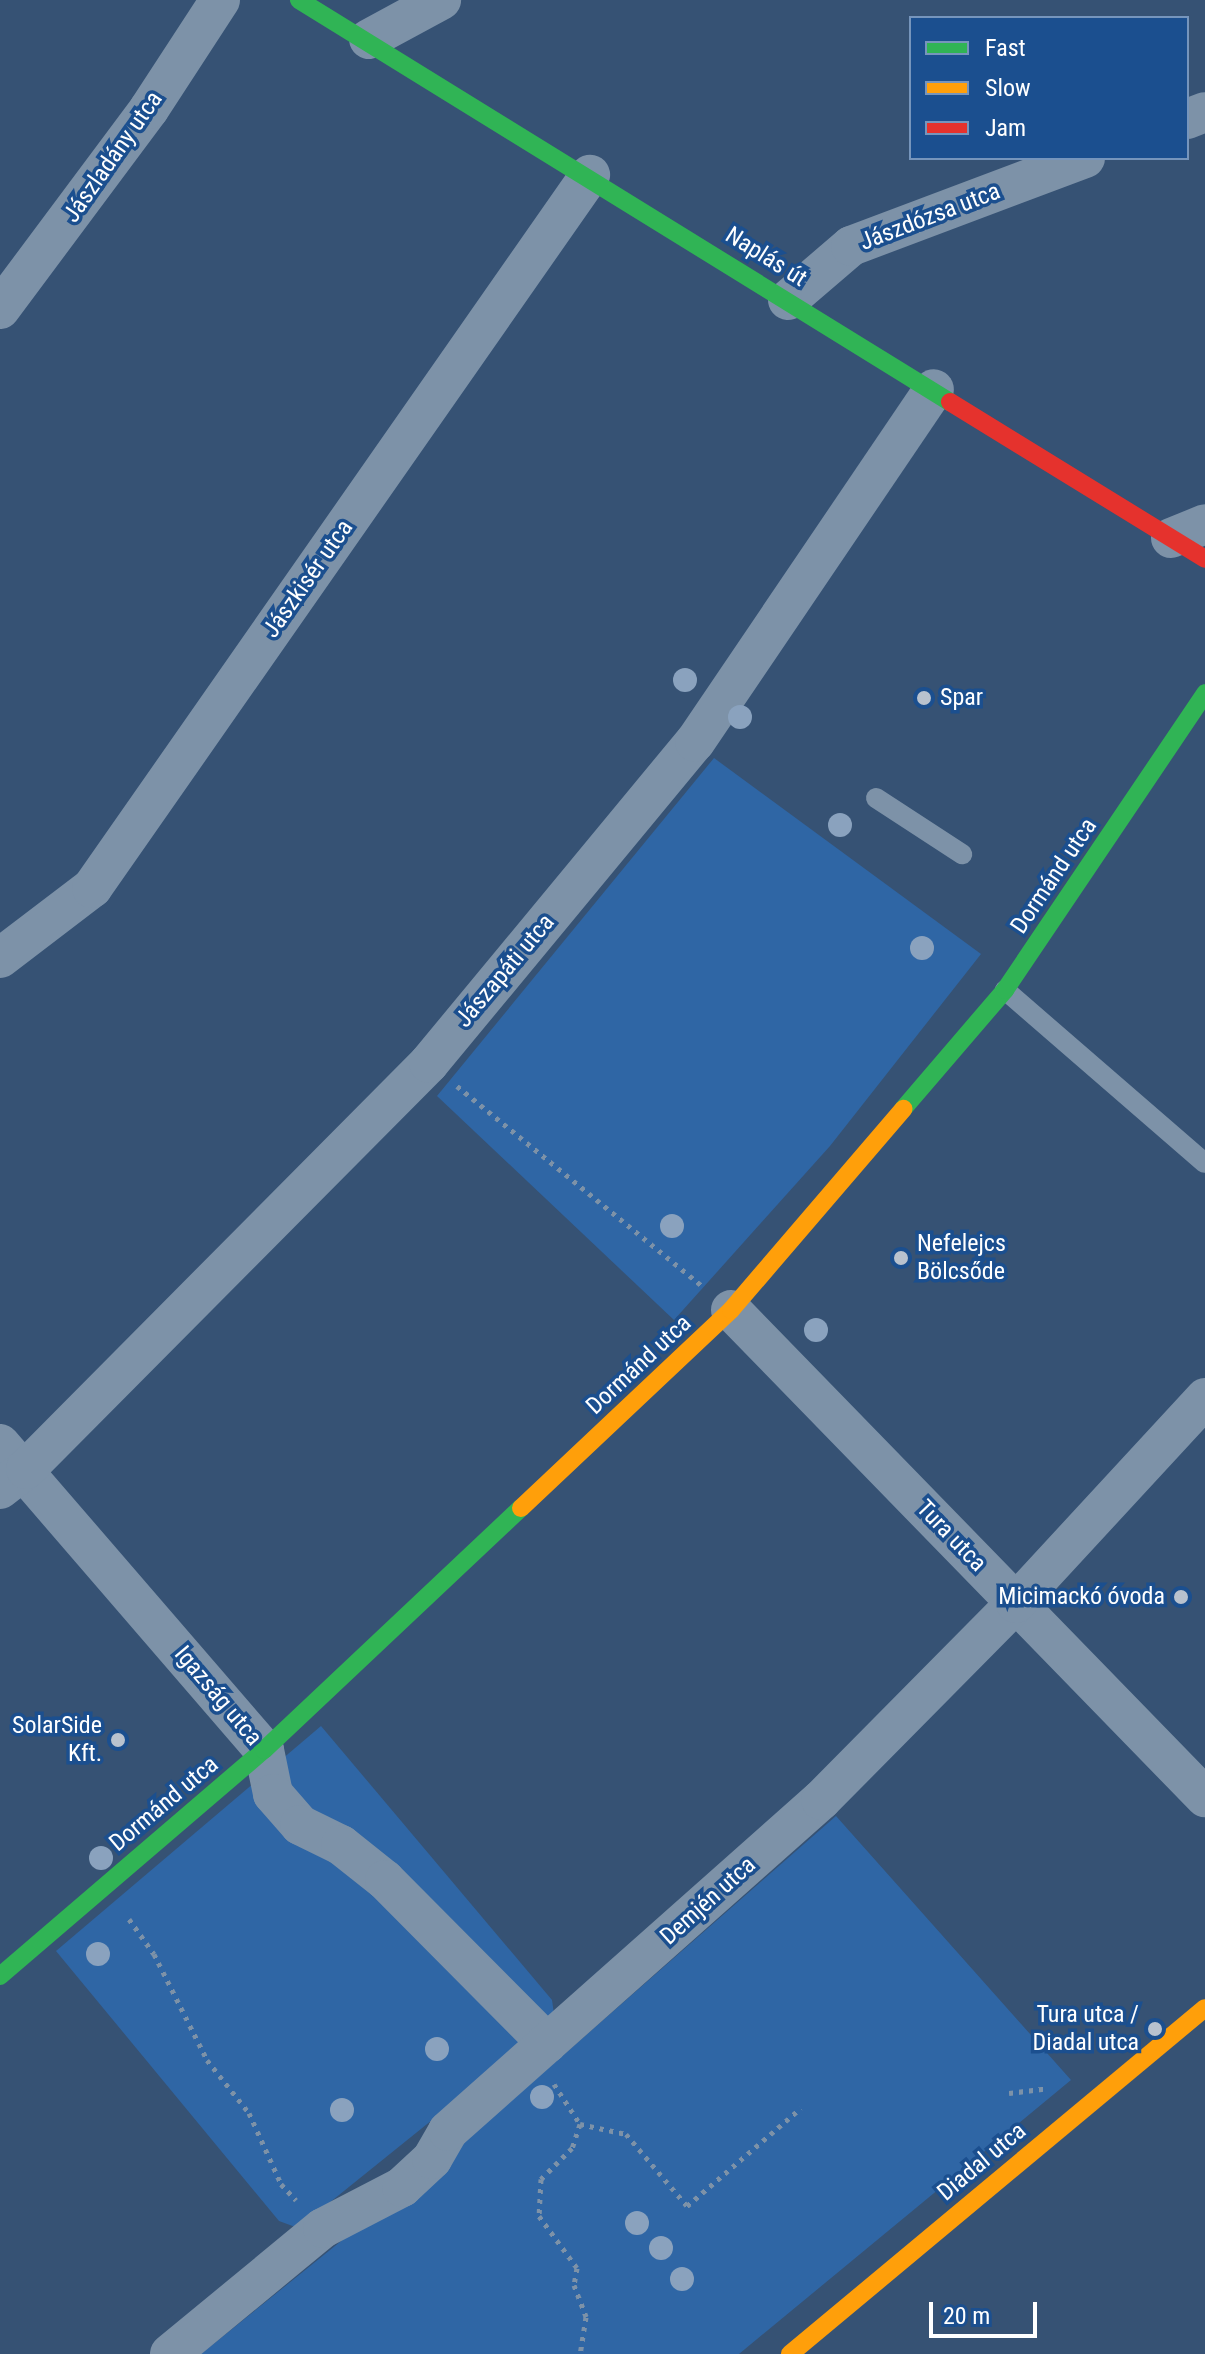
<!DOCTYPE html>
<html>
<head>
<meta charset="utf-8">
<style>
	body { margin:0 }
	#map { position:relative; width:1205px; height:2354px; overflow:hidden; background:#365274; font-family:"Roboto Condensed",sans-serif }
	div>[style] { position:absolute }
	.green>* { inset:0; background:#2f66a5 }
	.path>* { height:5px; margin-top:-2.5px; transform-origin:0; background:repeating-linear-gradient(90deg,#7d92a8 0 4px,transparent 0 10px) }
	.lane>* { height:20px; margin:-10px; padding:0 10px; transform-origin:10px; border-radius:10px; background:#7d92a8 }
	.street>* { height:40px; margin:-20px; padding:0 20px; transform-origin:20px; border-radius:20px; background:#7d92a8 }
	.fast>* { height:18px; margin:-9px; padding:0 9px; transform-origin:9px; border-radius:9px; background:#30b455 }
	.slow>* { height:18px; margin:-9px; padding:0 9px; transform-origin:9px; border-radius:9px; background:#ff9f0a }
	.jam>* { height:18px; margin:-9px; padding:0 9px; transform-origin:9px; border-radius:9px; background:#e5322d }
	.trees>* { width:24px; height:24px; margin:-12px; border-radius:50%; background:#8aa2be }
	.dots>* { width:22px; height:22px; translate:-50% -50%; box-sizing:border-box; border:4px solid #1b4f8f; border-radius:50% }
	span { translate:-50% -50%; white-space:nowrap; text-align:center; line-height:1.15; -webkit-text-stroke:7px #1b4f8f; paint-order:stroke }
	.street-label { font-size:24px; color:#fff }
	.poi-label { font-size:24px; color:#fff }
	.left { translate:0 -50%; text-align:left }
	.right { translate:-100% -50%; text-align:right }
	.legend { position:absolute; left:909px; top:16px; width:280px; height:144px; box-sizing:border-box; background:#1b4f8f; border:2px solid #7695bc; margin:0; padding:10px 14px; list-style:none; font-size:24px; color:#fff }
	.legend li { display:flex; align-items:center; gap:16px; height:40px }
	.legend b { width:40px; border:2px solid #7695bc }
	.scale { position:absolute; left:929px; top:2302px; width:108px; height:36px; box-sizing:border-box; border:4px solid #fff; border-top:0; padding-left:10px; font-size:24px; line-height:28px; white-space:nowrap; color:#fff; -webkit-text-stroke:6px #1b4f8f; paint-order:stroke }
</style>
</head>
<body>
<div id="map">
	<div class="green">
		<i style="clip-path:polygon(714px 758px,981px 954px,830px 1146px,674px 1320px,437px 1096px)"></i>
		<i style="clip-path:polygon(321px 1726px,552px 2000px,555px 2021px,298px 2228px,279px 2221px,56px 1951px)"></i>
		<i style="clip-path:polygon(836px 1816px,1071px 2080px,739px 2354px,201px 2354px,464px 2142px)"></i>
	</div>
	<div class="path">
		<i style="left:457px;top:1086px;width:315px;rotate:39.2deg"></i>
		<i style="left:129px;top:1919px;width:43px;rotate:54.5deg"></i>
		<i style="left:154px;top:1954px;width:119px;rotate:63.4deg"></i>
		<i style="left:207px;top:2060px;width:68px;rotate:51.6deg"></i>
		<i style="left:249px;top:2113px;width:78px;rotate:65.7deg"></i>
		<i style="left:281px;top:2184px;width:22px;rotate:47deg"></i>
		<i style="left:554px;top:2084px;width:48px;rotate:57deg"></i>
		<i style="left:580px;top:2124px;width:25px;rotate:108deg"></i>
		<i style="left:572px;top:2148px;width:44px;rotate:135deg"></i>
		<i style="left:541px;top:2179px;width:37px;rotate:93deg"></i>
		<i style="left:539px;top:2216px;width:64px;rotate:53.8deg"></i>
		<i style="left:577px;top:2268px;width:17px;rotate:100deg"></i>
		<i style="left:574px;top:2285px;width:34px;rotate:69deg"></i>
		<i style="left:586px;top:2317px;width:37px;rotate:99deg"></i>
		<i style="left:1009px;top:2093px;width:35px;rotate:-7deg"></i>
		<i style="left:580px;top:2124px;width:47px;rotate:12.3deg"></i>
		<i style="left:626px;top:2134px;width:94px;rotate:49.7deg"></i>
		<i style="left:687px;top:2206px;width:150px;rotate:-40.7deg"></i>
	</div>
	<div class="lane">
		<i style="left:876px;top:798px;width:103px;rotate:33.1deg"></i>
		<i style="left:1005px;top:990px;width:264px;rotate:40.9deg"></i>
	</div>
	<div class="street">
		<i style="left:369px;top:39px;width:82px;rotate:-28.4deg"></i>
		<i style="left:1187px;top:119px;width:19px;rotate:-21deg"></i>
		<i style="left:788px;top:300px;width:83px;rotate:-40.6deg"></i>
		<i style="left:851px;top:246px;width:250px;rotate:-20.6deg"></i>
		<i style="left:0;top:309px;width:249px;rotate:-53.3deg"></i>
		<i style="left:149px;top:109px;width:130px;rotate:-56.9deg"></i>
		<i style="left:1171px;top:538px;width:37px;rotate:-22deg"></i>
		<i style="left:0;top:958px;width:116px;rotate:-37.3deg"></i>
		<i style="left:92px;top:888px;width:870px;rotate:-55.07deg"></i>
		<i style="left:731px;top:1310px;width:680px;rotate:45.78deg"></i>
		<i style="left:0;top:1444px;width:404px;rotate:49.2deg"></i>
		<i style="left:264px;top:1750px;width:45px;rotate:78.4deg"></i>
		<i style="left:273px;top:1794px;width:41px;rotate:48.9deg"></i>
		<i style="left:300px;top:1825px;width:46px;rotate:26deg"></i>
		<i style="left:341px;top:1845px;width:56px;rotate:38.5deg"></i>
		<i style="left:385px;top:1880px;width:230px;rotate:45.2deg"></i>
		<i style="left:0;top:1489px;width:33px;rotate:-38deg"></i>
		<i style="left:26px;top:1469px;width:572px;rotate:-45.21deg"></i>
		<i style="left:429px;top:1063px;width:417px;rotate:-50.4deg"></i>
		<i style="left:695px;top:742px;width:426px;rotate:-55.9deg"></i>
		<i style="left:170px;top:2354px;width:198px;rotate:-39.5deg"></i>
		<i style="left:323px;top:2228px;width:89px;rotate:-27.4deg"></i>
		<i style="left:402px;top:2187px;width:41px;rotate:-43deg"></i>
		<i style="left:432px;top:2159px;width:32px;rotate:-60deg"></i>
		<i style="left:448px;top:2131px;width:499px;rotate:-41.6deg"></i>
		<i style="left:821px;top:1800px;width:277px;rotate:-45.3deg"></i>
		<i style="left:1016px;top:1603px;width:279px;rotate:-47.3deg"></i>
	</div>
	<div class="fast">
		<i style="left:299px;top:0;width:765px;rotate:31.7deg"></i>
		<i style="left:903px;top:1109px;width:157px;rotate:-49.4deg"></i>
		<i style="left:1005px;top:990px;width:358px;rotate:-56deg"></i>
		<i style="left:0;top:1976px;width:348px;rotate:-40.6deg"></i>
		<i style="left:264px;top:1750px;width:353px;rotate:-43.3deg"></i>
	</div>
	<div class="slow">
		<i style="left:521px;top:1508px;width:289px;rotate:-43.3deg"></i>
		<i style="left:731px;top:1310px;width:265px;rotate:-49.4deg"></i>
		<i style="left:790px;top:2354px;width:540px;rotate:-39.82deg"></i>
	</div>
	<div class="jam">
		<i style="left:950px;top:402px;width:299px;rotate:31.6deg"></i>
	</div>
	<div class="trees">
		<i style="left:685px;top:680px"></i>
		<i style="left:740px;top:717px"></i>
		<i style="left:840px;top:825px"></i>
		<i style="left:922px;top:948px"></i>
		<i style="left:672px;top:1226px"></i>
		<i style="left:816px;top:1330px"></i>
		<i style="left:101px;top:1858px"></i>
		<i style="left:98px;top:1954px"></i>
		<i style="left:437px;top:2049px"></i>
		<i style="left:542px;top:2097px"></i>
		<i style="left:342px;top:2110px"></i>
		<i style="left:637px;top:2223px"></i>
		<i style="left:661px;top:2248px"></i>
		<i style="left:682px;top:2279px"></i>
	</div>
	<div class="dots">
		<i style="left:924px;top:698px;background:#b9c2ce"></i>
		<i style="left:901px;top:1258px;background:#b9c2ce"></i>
		<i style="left:1181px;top:1597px;background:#b9c2ce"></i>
		<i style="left:118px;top:1740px;background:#b9c2ce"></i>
		<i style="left:1155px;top:2029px;background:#b9c2ce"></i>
	</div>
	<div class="street-label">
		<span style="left:113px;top:157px;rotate:-55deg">Jászladány utca</span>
		<span style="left:930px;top:217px;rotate:-21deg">Jászdózsa utca</span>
		<span style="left:766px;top:257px;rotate:32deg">Naplás út</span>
		<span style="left:308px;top:579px;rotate:-55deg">Jászkisér utca</span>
		<span style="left:1054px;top:876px;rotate:-56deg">Dormánd utca</span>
		<span style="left:505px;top:971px;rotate:-50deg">Jászapáti utca</span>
		<span style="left:639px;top:1365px;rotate:-43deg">Dormánd utca</span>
		<span style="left:951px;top:1536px;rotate:46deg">Tura utca</span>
		<span style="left:218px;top:1696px;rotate:50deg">Igazság utca</span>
		<span style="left:164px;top:1804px;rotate:-40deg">Dormánd utca</span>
		<span style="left:708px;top:1901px;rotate:-42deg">Demjén utca</span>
		<span style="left:982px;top:2162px;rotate:-40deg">Diadal utca</span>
	</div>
	<div class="poi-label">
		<span class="left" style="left:940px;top:698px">Spar</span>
		<span class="left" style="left:917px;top:1258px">Nefelejcs<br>Bölcsőde</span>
		<span class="right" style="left:1165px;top:1597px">Micimackó óvoda</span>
		<span class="right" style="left:102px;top:1740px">SolarSide<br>Kft.</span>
		<span class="right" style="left:1139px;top:2029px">Tura utca /<br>Diadal utca</span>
	</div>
	<ul class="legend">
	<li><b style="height:10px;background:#30b455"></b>Fast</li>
	<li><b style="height:10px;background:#ff9f0a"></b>Slow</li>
	<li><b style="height:10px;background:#e5322d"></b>Jam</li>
	</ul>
	<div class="scale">20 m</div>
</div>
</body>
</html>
